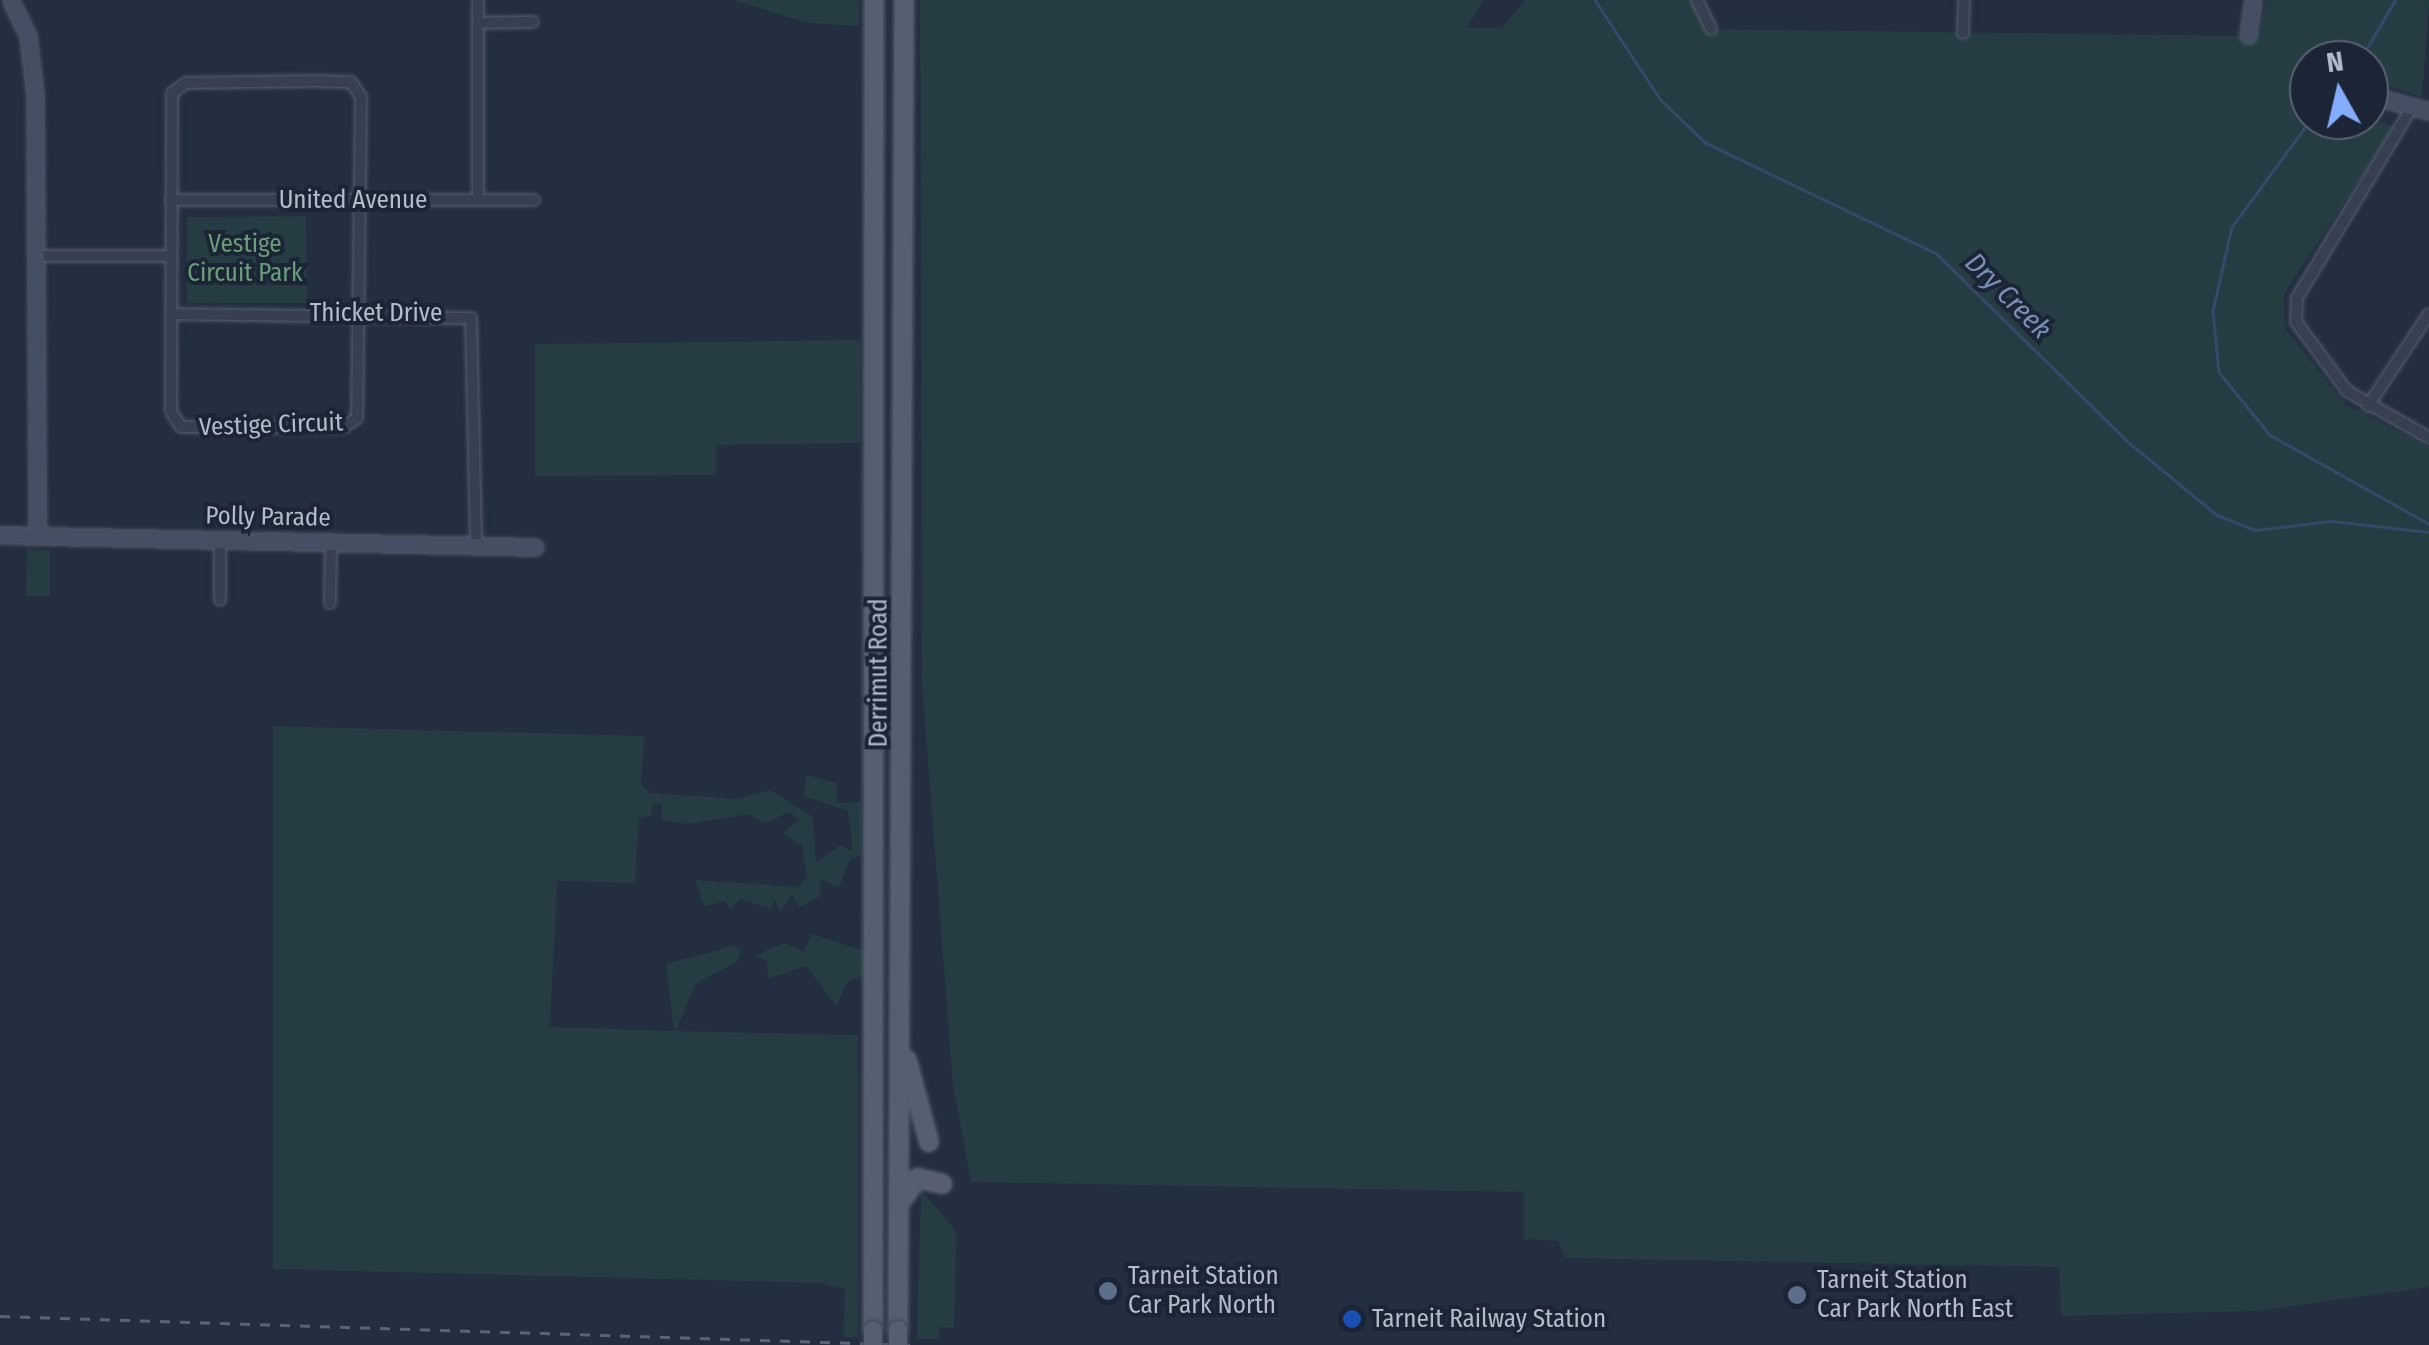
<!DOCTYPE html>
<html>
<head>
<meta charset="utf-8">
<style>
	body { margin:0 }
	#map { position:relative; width:2429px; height:1345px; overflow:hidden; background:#232e41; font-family:"Fira Sans Condensed",sans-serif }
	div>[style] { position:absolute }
	.green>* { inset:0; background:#253d42 }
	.stream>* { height:2.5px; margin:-1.25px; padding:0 1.25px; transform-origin:1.25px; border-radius:1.25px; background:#354869 }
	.roads { filter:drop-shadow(0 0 2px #555e6e) drop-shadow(0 0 2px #555e6e) }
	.street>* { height:10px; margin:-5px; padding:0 5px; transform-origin:5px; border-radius:5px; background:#374051 }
	.secondary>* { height:15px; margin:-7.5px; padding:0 7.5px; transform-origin:7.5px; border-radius:7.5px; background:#454f64 }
	.primary>* { height:18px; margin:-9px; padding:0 9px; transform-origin:9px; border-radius:9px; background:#555f71 }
	.rail>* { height:2.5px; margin-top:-1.25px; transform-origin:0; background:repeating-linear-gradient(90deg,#596478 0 10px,transparent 0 20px) }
	.bridges { filter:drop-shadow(0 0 2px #41495a) drop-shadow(0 0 2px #41495a) }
	.primary-bridge>* { height:18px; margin:-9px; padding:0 9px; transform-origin:9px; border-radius:9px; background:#555f71 }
	.dots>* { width:28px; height:28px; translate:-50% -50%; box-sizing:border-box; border:5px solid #1c2536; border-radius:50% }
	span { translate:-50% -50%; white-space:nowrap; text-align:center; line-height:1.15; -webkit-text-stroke:8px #1c2536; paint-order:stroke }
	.street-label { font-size:25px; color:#b4bccb }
	.park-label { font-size:25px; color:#699e78 }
	.poi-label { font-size:25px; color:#b4bccb }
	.left { translate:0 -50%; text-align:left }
	.water-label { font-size:28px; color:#798fb5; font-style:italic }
	.north { position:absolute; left:2289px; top:40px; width:100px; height:100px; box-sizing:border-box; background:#1c2536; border:2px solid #596172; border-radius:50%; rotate:352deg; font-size:28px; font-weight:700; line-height:40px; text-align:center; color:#b4bccb }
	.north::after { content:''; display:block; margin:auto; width:35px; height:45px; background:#85adff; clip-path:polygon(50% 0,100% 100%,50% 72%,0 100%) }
</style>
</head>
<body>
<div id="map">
	<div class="green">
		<i style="clip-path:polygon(733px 0,859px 0,859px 26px,808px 23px)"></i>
		<i style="clip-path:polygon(920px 0,1484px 0,1467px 28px,1502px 28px,1525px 0,1691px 0,1706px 29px,2259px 36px,2266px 0,2429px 0,2422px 97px,2369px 80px,2369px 60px,2309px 60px,2309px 120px,2369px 118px,2394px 127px,2284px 294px,2285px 328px,2345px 404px,2429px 447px,2429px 1287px,2257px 1311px,2061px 1316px,2059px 1267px,1566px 1258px,1558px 1241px,1524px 1239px,1524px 1192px,971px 1182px,953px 1084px,922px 684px)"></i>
		<i style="clip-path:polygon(306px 216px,307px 303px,187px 303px,187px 217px)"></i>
		<i style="clip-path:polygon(860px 340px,860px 443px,716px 445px,716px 475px,535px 476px,535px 344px)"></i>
		<i style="clip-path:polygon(27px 549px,50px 550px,50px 596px,26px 596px)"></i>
		<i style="clip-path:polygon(273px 726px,644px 736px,641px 784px,651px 793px,737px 799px,770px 790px,813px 817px,816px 863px,840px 845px,852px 851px,851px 833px,848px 811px,803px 796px,807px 775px,837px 783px,837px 803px,861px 802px,861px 855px,850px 859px,839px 888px,820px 879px,820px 896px,799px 907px,792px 895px,780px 912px,775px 900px,771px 909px,740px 899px,730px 909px,725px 901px,704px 906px,695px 880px,797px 887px,807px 877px,802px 846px,783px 833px,799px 820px,789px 812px,765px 823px,748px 814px,689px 824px,661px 820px,662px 804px,653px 803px,651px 816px,639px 818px,635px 883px,557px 881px,550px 1027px,674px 1031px,666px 964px,733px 946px,741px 950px,737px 962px,695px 984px,676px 1031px,858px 1035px,858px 1337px,844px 1337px,845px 1289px,818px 1283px,273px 1269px)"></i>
		<i style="clip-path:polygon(812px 934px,864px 951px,866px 974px,848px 981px,836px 1006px,806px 966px,768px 979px,767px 961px,755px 956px,784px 943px,804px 952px)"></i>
		<i style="clip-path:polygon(921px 1190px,956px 1231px,954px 1328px,939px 1327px,939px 1339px,917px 1339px)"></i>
	</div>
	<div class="stream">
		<i style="left:1595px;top:0;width:120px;rotate:56.6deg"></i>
		<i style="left:1661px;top:100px;width:62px;rotate:43.7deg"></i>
		<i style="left:1706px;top:143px;width:255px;rotate:25.6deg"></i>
		<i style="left:1936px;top:253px;width:268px;rotate:44.5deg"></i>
		<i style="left:2127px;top:441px;width:117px;rotate:39.4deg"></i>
		<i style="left:2217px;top:515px;width:41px;rotate:21.5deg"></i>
		<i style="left:2255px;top:530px;width:78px;rotate:-6.7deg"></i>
		<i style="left:2332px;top:521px;width:98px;rotate:6.5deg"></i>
		<i style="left:2360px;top:60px;width:69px;rotate:-59.7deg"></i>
		<i style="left:2311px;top:120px;width:133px;rotate:126.4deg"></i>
		<i style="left:2232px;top:227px;width:86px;rotate:102.7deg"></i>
		<i style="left:2213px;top:311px;width:61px;rotate:84.4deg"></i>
		<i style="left:2219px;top:372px;width:81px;rotate:51deg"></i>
		<i style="left:2270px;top:435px;width:182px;rotate:29.2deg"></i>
	</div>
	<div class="roads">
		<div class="street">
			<i style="left:478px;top:0;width:200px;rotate:90deg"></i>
			<i style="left:1697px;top:0;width:32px;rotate:64deg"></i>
			<i style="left:479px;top:23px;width:54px;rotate:-1.1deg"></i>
			<i style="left:1963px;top:33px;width:33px;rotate:-88deg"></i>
			<i style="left:314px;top:81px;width:37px;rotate:2deg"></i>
			<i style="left:351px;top:82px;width:18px;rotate:56deg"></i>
			<i style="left:361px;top:97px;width:321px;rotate:90.7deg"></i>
			<i style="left:357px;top:418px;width:17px;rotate:147deg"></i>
			<i style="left:343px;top:427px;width:162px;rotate:180deg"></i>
			<i style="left:181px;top:427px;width:19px;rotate:-122deg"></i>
			<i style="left:171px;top:411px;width:318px;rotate:-89.8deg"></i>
			<i style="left:172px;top:93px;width:17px;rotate:-36deg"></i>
			<i style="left:186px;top:83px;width:128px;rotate:-0.9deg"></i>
			<i style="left:2411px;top:109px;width:221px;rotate:121.1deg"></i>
			<i style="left:2297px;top:298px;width:24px;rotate:92deg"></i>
			<i style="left:2296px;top:322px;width:86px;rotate:53.5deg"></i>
			<i style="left:2347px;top:391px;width:95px;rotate:29.8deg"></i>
			<i style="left:171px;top:200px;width:363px"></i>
			<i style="left:37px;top:256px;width:134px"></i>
			<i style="left:171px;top:314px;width:300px;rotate:0.8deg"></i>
			<i style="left:471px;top:318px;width:228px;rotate:88.7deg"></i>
			<i style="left:2368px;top:406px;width:110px;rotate:-56.5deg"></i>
			<i style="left:220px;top:540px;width:60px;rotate:90deg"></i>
			<i style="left:330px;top:603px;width:60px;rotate:-89deg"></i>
		</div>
		<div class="secondary">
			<i style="left:11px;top:1px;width:39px;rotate:64deg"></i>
			<i style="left:28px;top:36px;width:59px;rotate:83.2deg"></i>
			<i style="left:35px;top:95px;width:441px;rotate:89.7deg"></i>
			<i style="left:2248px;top:35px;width:35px;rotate:-82deg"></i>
			<i style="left:2369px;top:95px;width:62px;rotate:14.9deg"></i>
			<i style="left:0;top:535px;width:535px;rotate:1.28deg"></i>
		</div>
		<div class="primary">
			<i style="left:907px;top:1060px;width:85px;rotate:75deg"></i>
			<i style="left:902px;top:1200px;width:27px;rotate:-54deg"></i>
			<i style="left:918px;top:1178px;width:25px;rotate:14deg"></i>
			<i style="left:873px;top:1330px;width:1330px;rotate:-89.96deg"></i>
			<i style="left:898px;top:1330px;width:1330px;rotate:-89.74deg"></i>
		</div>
	</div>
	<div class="rail">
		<i style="left:0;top:1316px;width:919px;rotate:1.81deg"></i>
	</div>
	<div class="bridges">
		<div class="primary-bridge">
			<i style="left:873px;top:1330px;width:15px;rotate:90deg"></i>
			<i style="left:898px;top:1345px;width:15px;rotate:-90deg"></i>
		</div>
	</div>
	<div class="dots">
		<i style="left:1108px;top:1291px;background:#5c6f8a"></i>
		<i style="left:1797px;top:1295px;background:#5c6f8a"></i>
		<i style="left:1352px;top:1319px;background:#1a4fb4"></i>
	</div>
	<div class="street-label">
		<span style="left:353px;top:200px">United Avenue</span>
		<span style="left:376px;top:313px">Thicket Drive</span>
		<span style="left:271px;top:425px;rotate:-2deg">Vestige Circuit</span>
		<span style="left:268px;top:517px;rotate:1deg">Polly Parade</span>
		<span style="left:879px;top:673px;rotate:-90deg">Derrimut Road</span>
	</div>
	<div class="park-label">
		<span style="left:245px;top:259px">Vestige<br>Circuit Park</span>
	</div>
	<div class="poi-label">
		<span class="left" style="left:1128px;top:1291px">Tarneit Station<br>Car Park North</span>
		<span class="left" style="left:1817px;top:1295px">Tarneit Station<br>Car Park North East</span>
		<span class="left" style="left:1372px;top:1319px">Tarneit Railway Station</span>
	</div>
	<div class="water-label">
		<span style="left:2008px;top:296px;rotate:45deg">Dry Creek</span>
	</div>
	<div class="north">N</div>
</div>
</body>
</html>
